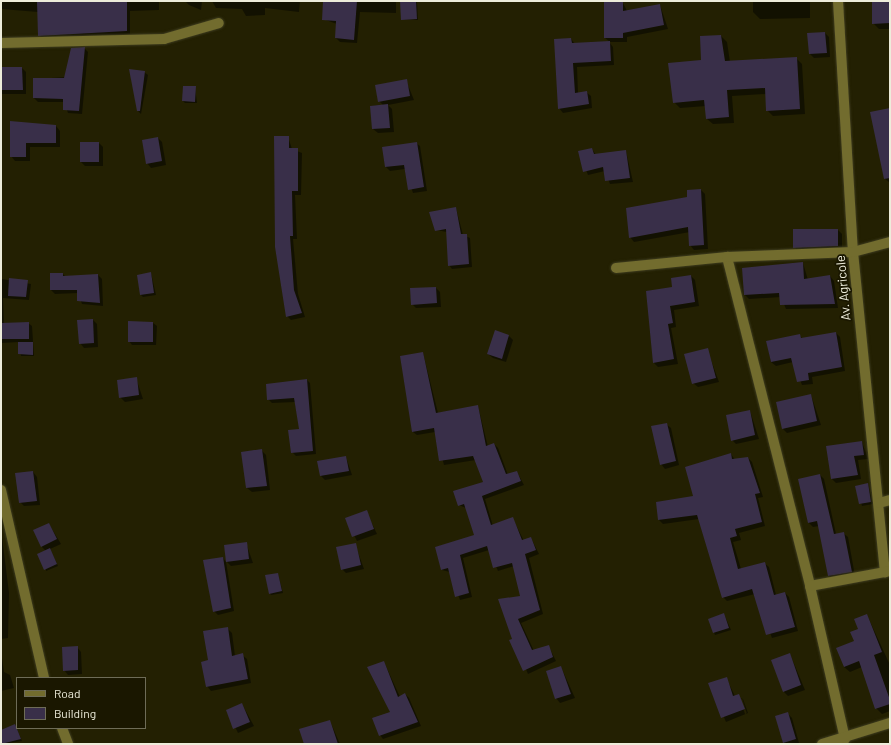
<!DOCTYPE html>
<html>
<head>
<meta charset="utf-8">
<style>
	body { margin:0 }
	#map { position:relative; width:891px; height:745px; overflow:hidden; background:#232002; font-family:Barlow,sans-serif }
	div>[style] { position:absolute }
	.shadow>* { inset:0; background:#0007 }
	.building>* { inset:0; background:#392f49 }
	.roads { filter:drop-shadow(0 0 1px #3f3d20) drop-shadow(0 0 1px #3f3d20) }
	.minor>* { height:10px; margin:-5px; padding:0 5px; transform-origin:5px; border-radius:5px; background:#726c2e }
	span { translate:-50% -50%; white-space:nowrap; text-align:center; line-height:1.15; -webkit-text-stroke:3.5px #1a1700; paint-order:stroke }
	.street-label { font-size:13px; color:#edecda }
	.frame { position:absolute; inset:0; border:2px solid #edecda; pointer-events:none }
	.legend { position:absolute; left:16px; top:677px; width:130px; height:52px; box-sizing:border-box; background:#1a1700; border:1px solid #6e6c57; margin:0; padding:5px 7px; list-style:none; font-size:12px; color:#edecda }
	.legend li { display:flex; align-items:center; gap:8px; height:20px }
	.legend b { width:20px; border:1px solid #6e6c57 }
</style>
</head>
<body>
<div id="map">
	<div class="shadow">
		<i style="clip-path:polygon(1px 1px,159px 1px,159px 10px,130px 11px,130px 34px,43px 39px,39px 35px,38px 12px,1px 9px)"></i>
		<i style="clip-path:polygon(185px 1px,202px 1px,201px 10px,189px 5px)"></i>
		<i style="clip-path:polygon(212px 1px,300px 1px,299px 12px,265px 8px,265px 15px,246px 16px,242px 9px,216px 8px)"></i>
		<i style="clip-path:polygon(324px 1px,396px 1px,396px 13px,360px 12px,357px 43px,340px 42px,336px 38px,337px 24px,323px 19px)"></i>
		<i style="clip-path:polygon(401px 1px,417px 2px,418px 20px,402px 19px)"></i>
		<i style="clip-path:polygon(753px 1px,810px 1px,810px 18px,760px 19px,753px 12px)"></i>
		<i style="clip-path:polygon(873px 1px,890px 1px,890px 29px,879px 29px,873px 23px)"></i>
		<i style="clip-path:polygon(623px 3px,627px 11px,660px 5px,668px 29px,627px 37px,627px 42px,610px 42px,605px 38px)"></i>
		<i style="clip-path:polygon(825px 33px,829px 37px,830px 57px,814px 58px,810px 54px)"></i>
		<i style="clip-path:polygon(721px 36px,727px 42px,730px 62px,796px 58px,802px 64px,805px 114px,773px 116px,767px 110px,766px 94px,732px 96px,734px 123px,713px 124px,707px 119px,706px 106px,680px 108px,674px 102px)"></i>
		<i style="clip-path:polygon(571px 39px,575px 44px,609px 42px,613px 47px,614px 65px,577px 67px,578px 93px,586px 92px,591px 96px,592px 108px,563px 113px,559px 108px)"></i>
		<i style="clip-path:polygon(84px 48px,88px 52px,82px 114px,68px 113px,64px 102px,38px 102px,34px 98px,34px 79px,68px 77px)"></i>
		<i style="clip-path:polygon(1px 68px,22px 68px,26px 72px,26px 94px,1px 94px)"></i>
		<i style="clip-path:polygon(144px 72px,148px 75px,141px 114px,138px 111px)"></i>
		<i style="clip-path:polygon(406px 80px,414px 100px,388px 105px,392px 109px,394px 132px,378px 133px,373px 129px,371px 106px,383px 105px,379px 101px)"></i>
		<i style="clip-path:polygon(195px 87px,197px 103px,185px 103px,183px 101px)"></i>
		<i style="clip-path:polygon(890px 109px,890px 183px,884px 178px)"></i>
		<i style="clip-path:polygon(11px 122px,56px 126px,60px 131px,60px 147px,30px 147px,30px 161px,15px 161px,11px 156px)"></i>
		<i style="clip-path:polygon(288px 137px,292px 149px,302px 153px,301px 195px,295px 195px,297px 239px,293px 239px,298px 294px,305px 317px,291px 320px,287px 316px)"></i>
		<i style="clip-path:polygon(158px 138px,162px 142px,166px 165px,151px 168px,147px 163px)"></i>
		<i style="clip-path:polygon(99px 143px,103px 147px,103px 166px,85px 166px,81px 162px)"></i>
		<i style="clip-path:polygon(416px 143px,420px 146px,427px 191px,413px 193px,405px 169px,390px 171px,386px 167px,383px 148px)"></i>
		<i style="clip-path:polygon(592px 149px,596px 155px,626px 151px,633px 182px,610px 184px,605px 171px,588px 175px,579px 152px)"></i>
		<i style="clip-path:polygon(688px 190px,701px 190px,705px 194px,708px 249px,694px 250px,690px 245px,690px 232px,634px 242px,630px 237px,688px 198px)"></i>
		<i style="clip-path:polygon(456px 208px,463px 235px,470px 238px,472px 267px,452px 269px,449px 265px,447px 232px,436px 230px)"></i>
		<i style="clip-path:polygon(838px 230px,842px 234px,842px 250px,799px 252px,794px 247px)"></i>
		<i style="clip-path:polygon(1px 258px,2px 279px,31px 284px,29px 300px,3px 298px,4px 324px,28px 323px,32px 326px,34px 356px,21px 356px,19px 342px,1px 343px)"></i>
		<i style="clip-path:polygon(803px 263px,808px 280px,830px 276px,834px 281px,838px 308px,786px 309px,781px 297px,749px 299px,745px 295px)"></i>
		<i style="clip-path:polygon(151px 273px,156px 295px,143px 297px,141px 295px)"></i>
		<i style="clip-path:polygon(63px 274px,66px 277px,98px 275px,102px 279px,103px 306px,82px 304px,78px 293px,55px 294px,51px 290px)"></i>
		<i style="clip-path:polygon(691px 276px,695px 280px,699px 306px,674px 310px,676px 327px,671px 328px,678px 364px,658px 367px,654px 363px,647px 292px,673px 288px)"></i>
		<i style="clip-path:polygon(436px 288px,440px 292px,441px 307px,416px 308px,412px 304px)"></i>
		<i style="clip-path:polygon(93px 320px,97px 324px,98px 347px,84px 348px,80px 343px)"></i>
		<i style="clip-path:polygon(153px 323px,157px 326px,156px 345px,132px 345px,129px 341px)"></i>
		<i style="clip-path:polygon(836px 333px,840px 337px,845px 371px,812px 377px,813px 384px,802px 385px,793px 362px,776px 366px,771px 362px,767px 342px,799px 335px,803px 339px)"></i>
		<i style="clip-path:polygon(509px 336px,513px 340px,506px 362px,493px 358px,488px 354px)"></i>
		<i style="clip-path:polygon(707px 349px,719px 382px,698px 387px,693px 383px)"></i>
		<i style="clip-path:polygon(423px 353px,438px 413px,478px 406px,488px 447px,494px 444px,498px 448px,508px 475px,517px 472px,524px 485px,485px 499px,493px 526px,513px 519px,524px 541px,531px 538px,539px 554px,529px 558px,543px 614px,521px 623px,534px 651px,549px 647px,556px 661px,528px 674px,513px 640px,521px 597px,514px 566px,498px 571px,489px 550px,463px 558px,472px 597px,460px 600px,450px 572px,442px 570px,436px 547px,475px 536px,466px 508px,459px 505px,484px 482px,476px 460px,444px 465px,435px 432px,417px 435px,413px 432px)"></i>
		<i style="clip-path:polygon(136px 378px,143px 399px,125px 402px,120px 397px)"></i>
		<i style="clip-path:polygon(307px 380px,310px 383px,316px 454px,296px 456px,292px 452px,300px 430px,295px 402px,272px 403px,268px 399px)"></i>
		<i style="clip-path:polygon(811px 395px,821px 425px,787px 433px,783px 429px)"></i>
		<i style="clip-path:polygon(750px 411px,759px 439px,736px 444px,732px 440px)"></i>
		<i style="clip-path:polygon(666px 424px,671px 428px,679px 465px,665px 469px,661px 464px)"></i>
		<i style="clip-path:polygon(862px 442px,868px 459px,858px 460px,861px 479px,836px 483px,832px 479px,827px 447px)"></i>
		<i style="clip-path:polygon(261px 450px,266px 455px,270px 490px,252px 492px,247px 488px)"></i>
		<i style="clip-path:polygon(731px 454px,735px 460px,748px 458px,752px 462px,763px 497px,758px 498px,765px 526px,739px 533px,741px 540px,733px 542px,741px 569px,764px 563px,769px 567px,776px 595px,785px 593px,789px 597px,798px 631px,772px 638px,755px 594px,727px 601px,723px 597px,699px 519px,663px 524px,659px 520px,657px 503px,694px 497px)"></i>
		<i style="clip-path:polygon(346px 457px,352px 475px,325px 480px,321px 476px)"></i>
		<i style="clip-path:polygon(33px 472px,37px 477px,40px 505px,24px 506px,20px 502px)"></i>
		<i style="clip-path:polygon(820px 475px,824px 479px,836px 534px,843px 533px,848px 537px,855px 576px,833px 580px,829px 576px,819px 526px,813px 527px,809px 523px)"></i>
		<i style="clip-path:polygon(868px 484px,873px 504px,862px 506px,857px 486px)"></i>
		<i style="clip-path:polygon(366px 511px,377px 534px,357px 541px,346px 519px)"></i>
		<i style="clip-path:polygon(49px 524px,61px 544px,50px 549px,58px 566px,46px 571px,46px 551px,41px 546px)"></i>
		<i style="clip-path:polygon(1px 529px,9px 593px,8px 638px,1px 639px)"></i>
		<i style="clip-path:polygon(246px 543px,253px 563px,231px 566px,227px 562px)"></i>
		<i style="clip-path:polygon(355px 544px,364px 569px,346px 573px,342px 569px)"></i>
		<i style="clip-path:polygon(223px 558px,226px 562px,234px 611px,218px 615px,214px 611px)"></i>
		<i style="clip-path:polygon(278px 574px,283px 593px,271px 595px,270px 593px)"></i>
		<i style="clip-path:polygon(724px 614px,731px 630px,715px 635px,709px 619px)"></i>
		<i style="clip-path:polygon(867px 615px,890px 665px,890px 711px,882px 714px,876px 708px,862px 667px,850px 672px,844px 667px)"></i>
		<i style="clip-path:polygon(227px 628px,232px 633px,235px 656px,242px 655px,247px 659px,251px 683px,211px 691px,207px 686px,209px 661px)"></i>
		<i style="clip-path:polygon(77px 647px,81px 652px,82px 674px,68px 675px,64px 670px)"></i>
		<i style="clip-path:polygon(1px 651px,4px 672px,10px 675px,14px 688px,1px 691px)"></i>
		<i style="clip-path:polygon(790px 654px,805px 690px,788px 696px,784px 692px)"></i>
		<i style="clip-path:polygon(384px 662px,400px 697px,405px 694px,409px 698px,421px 726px,383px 739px,380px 735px,391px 713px)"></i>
		<i style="clip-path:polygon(561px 667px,575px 698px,560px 703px,556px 698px)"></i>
		<i style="clip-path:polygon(evenodd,726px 678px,735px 696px,743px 699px,748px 713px,726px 722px,710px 684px,726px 678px,740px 698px,742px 698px,747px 714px,745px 714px,740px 698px)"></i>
		<i style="clip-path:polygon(242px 704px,254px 726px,238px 733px,227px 710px)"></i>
		<i style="clip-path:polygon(787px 713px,792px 718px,799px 743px,784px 743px)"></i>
		<i style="clip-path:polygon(330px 721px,340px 744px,305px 744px)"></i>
		<i style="clip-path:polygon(15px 725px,22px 741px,3px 744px,1px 731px)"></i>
	</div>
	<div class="building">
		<i style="clip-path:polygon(37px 1px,127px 1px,127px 31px,38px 36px)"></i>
		<i style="clip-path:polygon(323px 1px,357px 1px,354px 40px,335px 38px,336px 21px,322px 20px)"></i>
		<i style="clip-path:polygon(400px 1px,416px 1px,417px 19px,401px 20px)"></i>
		<i style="clip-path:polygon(872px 1px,890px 1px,890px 23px,872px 24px)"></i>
		<i style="clip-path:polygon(604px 2px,623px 2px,623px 11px,660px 4px,664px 25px,623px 33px,623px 38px,604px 38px)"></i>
		<i style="clip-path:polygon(825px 32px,827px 53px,809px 54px,807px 33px)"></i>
		<i style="clip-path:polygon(721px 35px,725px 61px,797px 57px,800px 109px,766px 111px,765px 88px,727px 90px,729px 117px,706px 119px,704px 100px,673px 103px,668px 63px,701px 60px,700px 36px)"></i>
		<i style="clip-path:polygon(571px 38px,572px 43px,610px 41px,611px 61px,573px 63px,575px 93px,587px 91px,589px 104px,558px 109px,554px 39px)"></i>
		<i style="clip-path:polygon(85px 47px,79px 111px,63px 110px,63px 99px,33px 98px,33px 78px,64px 78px,71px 48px)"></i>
		<i style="clip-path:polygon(1px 67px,22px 67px,23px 90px,1px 90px)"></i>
		<i style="clip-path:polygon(129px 69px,145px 71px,140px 111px,137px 111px)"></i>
		<i style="clip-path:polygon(407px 79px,410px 96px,378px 102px,375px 85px)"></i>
		<i style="clip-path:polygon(183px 86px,196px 86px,195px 102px,182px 101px)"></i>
		<i style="clip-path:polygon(388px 104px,390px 128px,372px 129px,370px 106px)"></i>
		<i style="clip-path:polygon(890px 108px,890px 178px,884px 179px,870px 112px)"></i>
		<i style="clip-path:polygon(10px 121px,56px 125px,56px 143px,26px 143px,26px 157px,10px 157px)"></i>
		<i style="clip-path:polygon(274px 136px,289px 136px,289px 148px,298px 148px,298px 191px,292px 191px,293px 236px,290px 236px,294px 290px,302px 313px,286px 317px,275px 247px)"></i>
		<i style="clip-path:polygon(158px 137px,162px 161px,146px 164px,142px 140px)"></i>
		<i style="clip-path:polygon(80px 142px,99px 142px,99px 162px,80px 162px)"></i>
		<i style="clip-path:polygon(417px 142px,424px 187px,408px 190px,404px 165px,385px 167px,382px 147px)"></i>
		<i style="clip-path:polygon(592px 148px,594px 154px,626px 150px,630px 178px,605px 181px,603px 167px,583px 172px,578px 151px)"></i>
		<i style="clip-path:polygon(701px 189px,704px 245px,689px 246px,688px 227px,629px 238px,626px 208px,687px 197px,687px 190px)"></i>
		<i style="clip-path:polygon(456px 207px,461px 234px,467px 234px,469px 264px,448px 266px,446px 229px,435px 231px,429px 212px)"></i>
		<i style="clip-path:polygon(793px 229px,838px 229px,838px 246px,793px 248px)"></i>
		<i style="clip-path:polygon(803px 262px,804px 279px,830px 275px,835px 304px,780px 305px,779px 293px,744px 295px,742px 268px)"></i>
		<i style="clip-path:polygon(151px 272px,154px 293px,140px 295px,137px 275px)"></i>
		<i style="clip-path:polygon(50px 273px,63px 273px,63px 276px,98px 274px,100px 303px,77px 301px,77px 290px,50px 290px)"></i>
		<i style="clip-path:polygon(691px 275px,695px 302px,670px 306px,673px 323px,668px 324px,674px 359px,653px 363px,646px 291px,672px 287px,671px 278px)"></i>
		<i style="clip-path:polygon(9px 278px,28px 280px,26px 297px,8px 296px)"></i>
		<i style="clip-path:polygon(436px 287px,437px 303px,411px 305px,410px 288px)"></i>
		<i style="clip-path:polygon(93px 319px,94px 343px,79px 344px,77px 320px)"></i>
		<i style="clip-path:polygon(128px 321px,153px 322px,153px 342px,128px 342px)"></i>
		<i style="clip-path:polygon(29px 322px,29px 339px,1px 339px,1px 323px)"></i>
		<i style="clip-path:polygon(495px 330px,509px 335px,502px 359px,487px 354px)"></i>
		<i style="clip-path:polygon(836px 332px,842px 367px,808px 373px,809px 380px,797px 382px,791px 358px,771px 362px,766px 341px,800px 334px,801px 338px)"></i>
		<i style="clip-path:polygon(18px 342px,33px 342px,33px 355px,18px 354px)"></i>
		<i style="clip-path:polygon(708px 348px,716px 378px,692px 384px,684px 354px)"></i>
		<i style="clip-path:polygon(423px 352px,436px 413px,478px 405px,486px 446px,494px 443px,506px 474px,517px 471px,521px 481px,482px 496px,491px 525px,513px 517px,522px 540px,531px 537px,536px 550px,525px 554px,540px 610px,518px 619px,532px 650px,549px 645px,553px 657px,523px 671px,509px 640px,512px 639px,498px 599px,520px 596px,512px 563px,493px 568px,487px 546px,460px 555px,469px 593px,455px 597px,448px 568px,441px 570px,435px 547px,474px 535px,464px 504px,458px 506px,453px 491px,483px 482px,473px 456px,439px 461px,434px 428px,412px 432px,400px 356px)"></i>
		<i style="clip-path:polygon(137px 377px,139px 395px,119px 398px,117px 380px)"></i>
		<i style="clip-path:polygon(307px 379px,313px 451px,291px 453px,288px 430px,299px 429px,294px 398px,267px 400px,266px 384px)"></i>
		<i style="clip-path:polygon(811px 394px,817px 421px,782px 429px,776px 402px)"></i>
		<i style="clip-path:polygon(750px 410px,755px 435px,731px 441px,726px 415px)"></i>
		<i style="clip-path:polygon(667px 423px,676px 461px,660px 465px,651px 426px)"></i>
		<i style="clip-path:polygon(862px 441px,864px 455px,854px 456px,858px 475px,831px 479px,826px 446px)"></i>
		<i style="clip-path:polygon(262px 449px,267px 486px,246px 488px,241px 452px)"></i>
		<i style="clip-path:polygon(731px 453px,732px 459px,748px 457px,760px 493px,755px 494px,762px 522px,735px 529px,737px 536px,730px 538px,738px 569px,765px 562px,774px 595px,785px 592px,795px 627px,766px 635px,752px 589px,722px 598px,697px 515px,658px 520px,656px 502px,693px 496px,685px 467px)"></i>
		<i style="clip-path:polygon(346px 456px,349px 471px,320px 476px,317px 461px)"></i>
		<i style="clip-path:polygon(33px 471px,37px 501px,19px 503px,15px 473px)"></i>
		<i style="clip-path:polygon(820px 474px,834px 534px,844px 532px,852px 572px,828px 576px,817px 521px,808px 523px,798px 479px)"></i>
		<i style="clip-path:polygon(868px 483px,871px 502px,859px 504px,855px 486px)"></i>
		<i style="clip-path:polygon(367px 510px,374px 529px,352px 537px,345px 518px)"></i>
		<i style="clip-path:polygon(49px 523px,57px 539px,41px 547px,33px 530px)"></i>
		<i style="clip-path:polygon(247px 542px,249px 559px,226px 562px,224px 545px)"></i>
		<i style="clip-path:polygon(356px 543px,361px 565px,341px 570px,336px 547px)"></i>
		<i style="clip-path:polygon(50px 548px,57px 564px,44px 570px,37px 554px)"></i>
		<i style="clip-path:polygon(223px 557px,231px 608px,213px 612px,203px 560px)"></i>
		<i style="clip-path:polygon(278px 573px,282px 591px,269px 594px,265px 575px)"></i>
		<i style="clip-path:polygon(724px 613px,729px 628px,713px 633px,708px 619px)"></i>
		<i style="clip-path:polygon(867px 614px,882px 652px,874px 655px,890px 700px,890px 704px,875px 709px,859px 661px,844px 667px,836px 648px,854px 641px,850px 632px,858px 629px,854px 619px)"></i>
		<i style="clip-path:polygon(228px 627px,232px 656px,243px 653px,248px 679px,206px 687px,201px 662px,208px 660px,203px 631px)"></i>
		<i style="clip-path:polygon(78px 646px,78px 670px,63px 671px,62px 647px)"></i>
		<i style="clip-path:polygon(790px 653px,801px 685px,783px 692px,771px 660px)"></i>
		<i style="clip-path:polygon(384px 661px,398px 697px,405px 693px,418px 722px,379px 736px,372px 718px,390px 712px,367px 667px)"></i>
		<i style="clip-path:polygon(561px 666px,571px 694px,555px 699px,546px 671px)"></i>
		<i style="clip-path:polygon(727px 677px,733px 696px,739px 694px,745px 709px,721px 718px,708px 683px)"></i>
		<i style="clip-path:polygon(242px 703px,250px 722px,233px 729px,226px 710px)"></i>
		<i style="clip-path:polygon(788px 712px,796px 739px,783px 743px,775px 716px)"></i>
		<i style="clip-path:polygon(330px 720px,338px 744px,304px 744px,299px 729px)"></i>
		<i style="clip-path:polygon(15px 724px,21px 739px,1px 744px,1px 730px)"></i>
	</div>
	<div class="roads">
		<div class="minor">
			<i style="left:838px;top:1px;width:251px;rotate:86.6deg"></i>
			<i style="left:853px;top:252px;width:322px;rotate:84.3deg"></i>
			<i style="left:1px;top:43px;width:163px;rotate:-1.4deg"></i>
			<i style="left:164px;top:39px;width:57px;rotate:-16.2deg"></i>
			<i style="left:727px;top:257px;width:339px;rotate:75.8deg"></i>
			<i style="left:810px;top:586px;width:157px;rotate:77.1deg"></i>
			<i style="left:616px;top:268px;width:112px;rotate:-5.7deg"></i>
			<i style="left:727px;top:257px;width:126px;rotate:-2.3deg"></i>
			<i style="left:853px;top:252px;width:38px;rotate:-15deg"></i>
			<i style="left:1px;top:490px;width:193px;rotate:77.1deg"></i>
			<i style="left:879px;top:503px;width:11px;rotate:-15deg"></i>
			<i style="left:810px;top:586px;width:81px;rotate:-10.6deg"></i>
			<i style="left:62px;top:728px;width:17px;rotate:69deg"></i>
			<i style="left:822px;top:744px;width:71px;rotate:-17.2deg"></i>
		</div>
	</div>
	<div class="street-label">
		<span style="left:843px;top:288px;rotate:-95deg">Av. Agricole</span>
	</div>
	<div class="frame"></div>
	<ul class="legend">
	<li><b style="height:5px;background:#726c2e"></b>Road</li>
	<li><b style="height:11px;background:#392f49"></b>Building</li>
	</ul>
</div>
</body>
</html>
